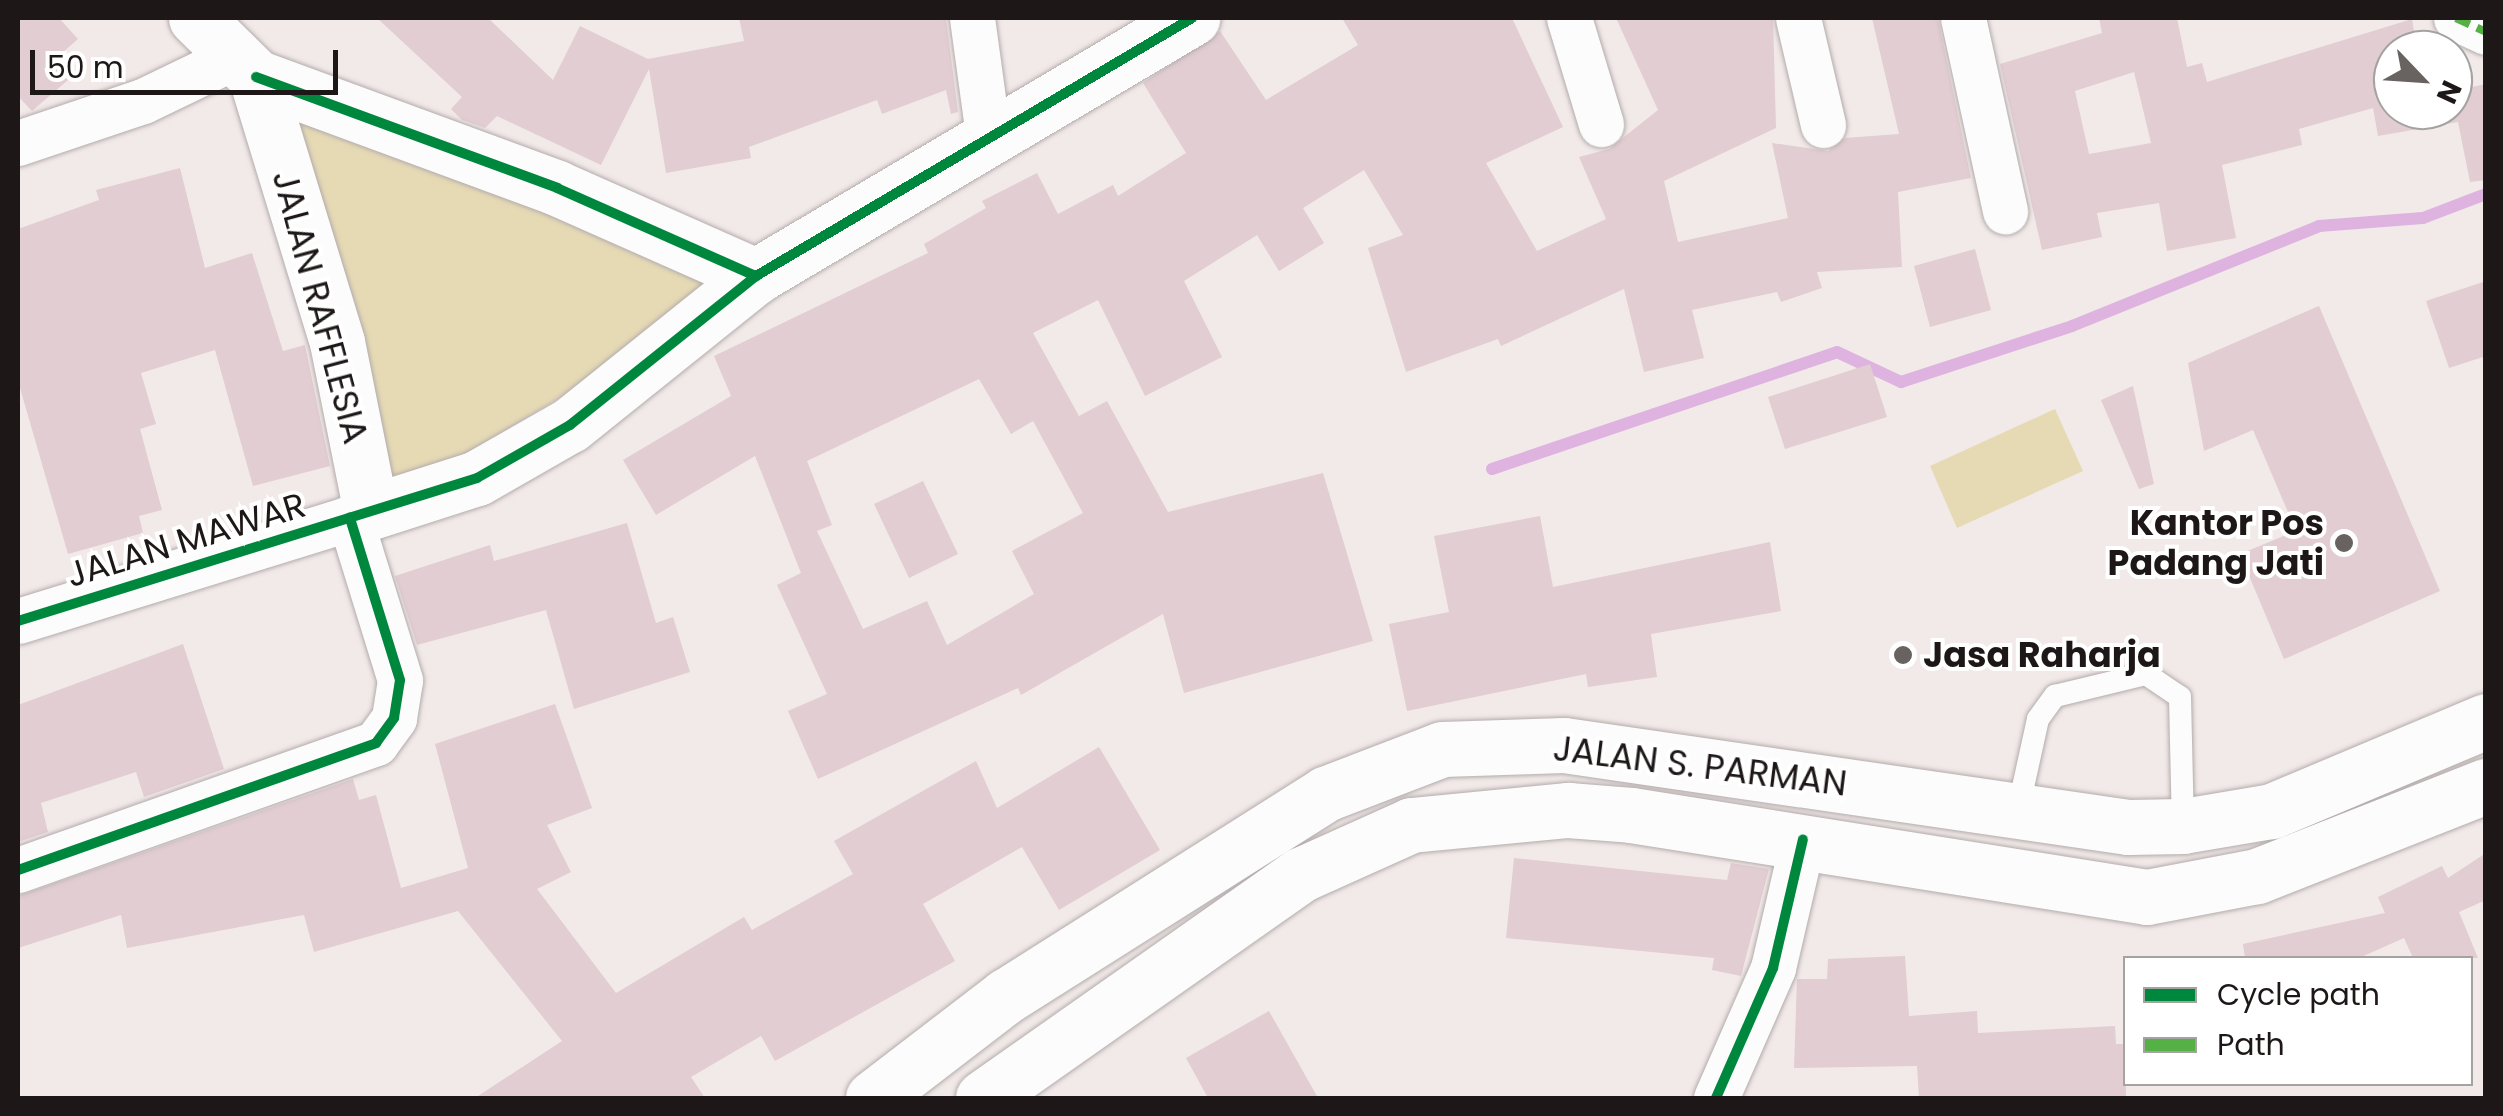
<!DOCTYPE html>
<html>
<head>
<meta charset="utf-8">
<style>
	body { margin:0 }
	#map { position:relative; width:2503px; height:1116px; overflow:hidden; background:#f2eae8; font-family:Poppins,sans-serif }
	div>[style] { position:absolute }
	.green>* { inset:0; background:#e6dab5 }
	.stream>* { height:12px; margin:-6px; padding:0 6px; transform-origin:6px; border-radius:6px; background:#deb3e0 }
	.building>* { inset:0; background:#e1cdd2 }
	.roads { filter:drop-shadow(0 0 2px #b3acac) drop-shadow(0 0 2px #b3acac) }
	.service>* { height:22px; margin:-11px; padding:0 11px; transform-origin:11px; border-radius:11px; background:#fdfcfc }
	.minor>* { height:45px; margin:-22.5px; padding:0 22.5px; transform-origin:22.5px; border-radius:22.5px; background:#fdfcfc }
	.tertiary>* { height:55px; margin:-27.5px; padding:0 27.5px; transform-origin:27.5px; border-radius:27.5px; background:#fdfcfc }
	.primary>* { height:55px; margin:-27.5px; padding:0 27.5px; transform-origin:27.5px; border-radius:27.5px; background:#fdfcfc }
	.quiet>* { height:8px; margin-top:-4px; transform-origin:0; background:repeating-linear-gradient(90deg,#55b145 0 15px,transparent 0 23px) }
	.cycleway>* { height:10px; margin:-5px; padding:0 5px; transform-origin:5px; border-radius:5px; background:#00873e }
	.dots>* { width:28px; height:28px; translate:-50% -50%; box-sizing:border-box; border:5px solid #fff; border-radius:50% }
	span { translate:-50% -50%; white-space:nowrap; text-align:center; line-height:1.15; -webkit-text-stroke:8px #fff; paint-order:stroke }
	.street-label { font-size:35px; color:#1d1817 }
	.poi-label { font-size:35px; color:#1d1817; font-weight:700 }
	.right { translate:-100% -50%; text-align:right }
	.left { translate:0 -50%; text-align:left }
	.frame { position:absolute; inset:0; border:20px solid #1d1817; pointer-events:none }
	.legend { position:absolute; left:2123px; top:956px; width:350px; height:130px; box-sizing:border-box; background:#fff; border:2px solid #a5a3a2; margin:0; padding:12px 18px; list-style:none; font-size:30px; color:#1d1817 }
	.legend li { display:flex; align-items:center; gap:20px; height:50px }
	.legend b { width:50px; border:2px solid #a5a3a2 }
	.north { position:absolute; left:2373px; top:30px; width:100px; height:100px; box-sizing:border-box; background:#fff; border:2px solid #a5a3a2; border-radius:50%; rotate:115deg; font-size:28px; font-weight:700; line-height:40px; text-align:center; color:#1d1817 }
	.north::after { content:''; display:block; margin:auto; width:35px; height:45px; background:#686260; clip-path:polygon(50% 0,100% 100%,50% 72%,0 100%) }
	.scale { position:absolute; left:30px; top:50px; width:308px; height:45px; box-sizing:border-box; border:5px solid #1d1817; border-top:0; padding-left:12px; font-size:30px; line-height:35px; white-space:nowrap; color:#1d1817; -webkit-text-stroke:8px #fff; paint-order:stroke }
</style>
</head>
<body>
<div id="map">
	<div class="green">
		<i style="clip-path:polygon(242px 73px,715px 280px,564px 395px,371px 512px)"></i>
		<i style="clip-path:polygon(2055px 409px,2083px 471px,1957px 528px,1930px 466px)"></i>
	</div>
	<div class="stream">
		<i style="left:1492px;top:469px;width:364px;rotate:-18.7deg"></i>
		<i style="left:1837px;top:352px;width:71px;rotate:25.1deg"></i>
		<i style="left:1901px;top:382px;width:180px;rotate:-18.1deg"></i>
		<i style="left:2072px;top:326px;width:266px;rotate:-22deg"></i>
		<i style="left:2319px;top:226px;width:104px;rotate:-4.4deg"></i>
		<i style="left:2423px;top:218px;width:67px;rotate:-20.9deg"></i>
	</div>
	<div class="building">
		<i style="clip-path:polygon(18px 18px,59px 18px,78px 39px,52px 62px,68px 80px,32px 111px,18px 96px)"></i>
		<i style="clip-path:polygon(377px 18px,488px 18px,553px 80px,580px 26px,648px 59px,744px 41px,739px 18px,946px 18px,958px 112px,951px 114px,946px 90px,882px 114px,877px 100px,749px 147px,751px 158px,666px 173px,649px 69px,601px 165px,497px 116px,485px 128px,462px 120px,451px 109px,462px 97px)"></i>
		<i style="clip-path:polygon(evenodd,1342px 18px,1512px 18px,1563px 127px,1486px 163px,1537px 251px,1606px 219px,1579px 157px,1609px 149px,1658px 110px,1616px 18px,1773px 18px,1776px 128px,1664px 181px,1678px 242px,1788px 218px,1772px 143px,1828px 151px,1845px 138px,1899px 134px,1872px 18px,1938px 18px,1971px 178px,1898px 192px,1902px 267px,1817px 272px,1822px 288px,1781px 302px,1777px 292px,1692px 310px,1704px 358px,1644px 372px,1624px 289px,1501px 346px,1498px 339px,1406px 372px,1368px 248px,1403px 235px,1364px 170px,1303px 208px,1324px 243px,1279px 271px,1257px 235px,1184px 281px,1222px 357px,1145px 396px,1098px 300px,1033px 333px,1079px 416px,1107px 401px,1168px 512px,1323px 473px,1373px 641px,1184px 693px,1163px 614px,1021px 695px,1018px 688px,818px 779px,788px 711px,827px 694px,777px 585px,801px 573px,755px 456px,656px 515px,623px 460px,731px 396px,714px 356px,928px 253px,924px 244px,986px 208px,982px 201px,1037px 173px,1058px 214px,1113px 185px,1118px 196px,1186px 153px,1143px 83px,1220px 31px,1266px 100px,1358px 45px,1342px 18px,979px 379px,1011px 434px,1033px 421px,1083px 513px,1012px 551px,1034px 594px,947px 645px,927px 601px,863px 629px,817px 531px,832px 525px,807px 461px,979px 379px)"></i>
		<i style="clip-path:polygon(evenodd,2099px 18px,2177px 18px,2187px 67px,2202px 63px,2207px 82px,2412px 19px,2417px 50px,2393px 50px,2393px 110px,2453px 110px,2453px 91px,2486px 84px,2486px 180px,2470px 182px,2458px 122px,2378px 136px,2373px 108px,2299px 129px,2302px 145px,2222px 165px,2236px 238px,2167px 251px,2159px 203px,2097px 213px,2102px 237px,2042px 250px,2000px 64px,2102px 33px,2099px 18px,2134px 72px,2151px 143px,2089px 154px,2075px 91px,2134px 72px)"></i>
		<i style="clip-path:polygon(180px 168px,205px 268px,252px 253px,283px 351px,305px 345px,330px 466px,253px 486px,215px 350px,141px 373px,156px 424px,140px 429px,162px 510px,139px 516px,143px 533px,68px 554px,18px 381px,18px 229px,99px 200px,96px 190px)"></i>
		<i style="clip-path:polygon(1975px 249px,1991px 310px,1930px 327px,1914px 266px)"></i>
		<i style="clip-path:polygon(2486px 281px,2486px 356px,2449px 368px,2426px 301px)"></i>
		<i style="clip-path:polygon(2319px 306px,2440px 591px,2284px 659px,2240px 554px,2296px 531px,2253px 430px,2204px 451px,2188px 363px)"></i>
		<i style="clip-path:polygon(1870px 364px,1887px 417px,1785px 449px,1768px 397px)"></i>
		<i style="clip-path:polygon(2133px 386px,2154px 484px,2139px 489px,2101px 400px)"></i>
		<i style="clip-path:polygon(923px 481px,958px 554px,909px 578px,874px 504px)"></i>
		<i style="clip-path:polygon(1540px 516px,1553px 587px,1770px 542px,1781px 611px,1651px 634px,1657px 677px,1588px 687px,1586px 674px,1407px 711px,1389px 624px,1449px 612px,1434px 536px)"></i>
		<i style="clip-path:polygon(627px 523px,656px 623px,673px 617px,690px 672px,574px 709px,546px 610px,417px 645px,395px 576px,490px 545px,494px 561px)"></i>
		<i style="clip-path:polygon(183px 644px,224px 769px,144px 797px,136px 772px,41px 803px,48px 832px,18px 842px,18px 705px)"></i>
		<i style="clip-path:polygon(555px 704px,592px 808px,547px 825px,571px 872px,537px 889px,616px 993px,744px 917px,752px 930px,853px 874px,834px 841px,976px 761px,997px 808px,1099px 747px,1160px 850px,1059px 910px,1022px 847px,923px 904px,955px 961px,775px 1061px,761px 1036px,691px 1077px,705px 1098px,475px 1098px,562px 1041px,458px 911px,314px 952px,304px 915px,127px 948px,121px 915px,18px 948px,18px 896px,353px 779px,359px 800px,376px 795px,401px 888px,468px 868px,435px 744px)"></i>
		<i style="clip-path:polygon(2486px 853px,2486px 900px,2459px 912px,2478px 958px,2413px 958px,2404px 938px,2359px 958px,2245px 958px,2243px 944px,2385px 913px,2378px 897px,2442px 866px,2448px 878px)"></i>
		<i style="clip-path:polygon(1514px 858px,1727px 880px,1731px 863px,1769px 869px,1741px 976px,1712px 970px,1714px 958px,1506px 938px)"></i>
		<i style="clip-path:polygon(1905px 956px,1909px 1016px,1977px 1011px,1978px 1033px,2115px 1026px,2116px 1044px,2126px 1044px,2126px 1098px,1919px 1098px,1917px 1066px,1794px 1068px,1797px 979px,1827px 979px,1828px 959px)"></i>
		<i style="clip-path:polygon(1269px 1011px,1318px 1098px,1208px 1098px,1186px 1058px)"></i>
	</div>
	<div class="roads">
		<div class="service">
			<i style="left:2018px;top:810px;width:93px;rotate:-77.6deg"></i>
			<i style="left:2038px;top:719px;width:29px;rotate:-54deg"></i>
			<i style="left:2055px;top:696px;width:94px;rotate:-13.6deg"></i>
			<i style="left:2146px;top:674px;width:41px;rotate:34.1deg"></i>
			<i style="left:2180px;top:697px;width:129px;rotate:88.7deg"></i>
		</div>
		<div class="minor">
			<i style="left:972px;top:18px;width:125px;rotate:82.2deg"></i>
			<i style="left:1569px;top:18px;width:111px;rotate:73.2deg"></i>
			<i style="left:1798px;top:18px;width:110px;rotate:76.8deg"></i>
			<i style="left:1963px;top:18px;width:198px;rotate:77.7deg"></i>
			<i style="left:2456px;top:18px;width:33px;rotate:25deg"></i>
			<i style="left:18px;top:143px;width:132px;rotate:-18.6deg"></i>
			<i style="left:143px;top:101px;width:99px;rotate:-25.8deg"></i>
			<i style="left:18px;top:621px;width:369px;rotate:-17.2deg"></i>
			<i style="left:18px;top:870px;width:380px;rotate:-19.5deg"></i>
			<i style="left:376px;top:743px;width:31px;rotate:-54deg"></i>
			<i style="left:394px;top:718px;width:38px;rotate:-81deg"></i>
			<i style="left:400px;top:680px;width:170px;rotate:-107.2deg"></i>
			<i style="left:1716px;top:1098px;width:142px;rotate:-66.3deg"></i>
			<i style="left:1773px;top:968px;width:132px;rotate:-76.9deg"></i>
		</div>
		<div class="tertiary">
			<i style="left:196px;top:18px;width:84px;rotate:44.5deg"></i>
			<i style="left:256px;top:77px;width:277px;rotate:73deg"></i>
			<i style="left:337px;top:342px;width:173px;rotate:78.7deg"></i>
			<i style="left:371px;top:512px;width:111px;rotate:-17.8deg"></i>
			<i style="left:477px;top:478px;width:107px;rotate:-29.7deg"></i>
			<i style="left:570px;top:425px;width:238px;rotate:-38.7deg"></i>
			<i style="left:756px;top:276px;width:507px;rotate:-30.61deg"></i>
			<i style="left:256px;top:77px;width:321px;rotate:20.2deg"></i>
			<i style="left:557px;top:188px;width:218px;rotate:23.9deg"></i>
		</div>
		<div class="primary">
			<i style="left:873px;top:1098px;width:168px;rotate:-37.5deg"></i>
			<i style="left:1006px;top:996px;width:378px;rotate:-32.3deg"></i>
			<i style="left:1325px;top:794px;width:125px;rotate:-21deg"></i>
			<i style="left:1442px;top:749px;width:122px;rotate:-1.9deg"></i>
			<i style="left:1564px;top:745px;width:570px;rotate:8.27deg"></i>
			<i style="left:2128px;top:827px;width:55px;rotate:-1deg"></i>
			<i style="left:2183px;top:826px;width:90px;rotate:-9.6deg"></i>
			<i style="left:2272px;top:811px;width:232px;rotate:-22.8deg"></i>
			<i style="left:983px;top:1098px;width:388px;rotate:-35.1deg"></i>
			<i style="left:1300px;top:875px;width:122px;rotate:-24.2deg"></i>
			<i style="left:1411px;top:825px;width:158px;rotate:-5.5deg"></i>
			<i style="left:1568px;top:810px;width:63px;rotate:4.5deg"></i>
			<i style="left:1631px;top:815px;width:522px;rotate:9.03deg"></i>
			<i style="left:2147px;top:897px;width:112px;rotate:-10.8deg"></i>
			<i style="left:2257px;top:876px;width:246px;rotate:-21.5deg"></i>
		</div>
	</div>
	<div class="quiet">
		<i style="left:2456px;top:18px;width:33px;rotate:25deg"></i>
	</div>
	<div class="cycleway">
		<i style="left:256px;top:77px;width:321px;rotate:20.2deg"></i>
		<i style="left:557px;top:188px;width:218px;rotate:23.9deg"></i>
		<i style="left:18px;top:621px;width:481px;rotate:-17.3deg"></i>
		<i style="left:477px;top:478px;width:107px;rotate:-29.7deg"></i>
		<i style="left:570px;top:425px;width:238px;rotate:-38.7deg"></i>
		<i style="left:756px;top:276px;width:507px;rotate:-30.61deg"></i>
		<i style="left:18px;top:870px;width:380px;rotate:-19.5deg"></i>
		<i style="left:376px;top:743px;width:31px;rotate:-54deg"></i>
		<i style="left:394px;top:718px;width:38px;rotate:-81deg"></i>
		<i style="left:400px;top:680px;width:170px;rotate:-107.2deg"></i>
		<i style="left:1716px;top:1098px;width:142px;rotate:-66.3deg"></i>
		<i style="left:1773px;top:968px;width:132px;rotate:-76.9deg"></i>
	</div>
	<div class="dots">
		<i style="left:2344px;top:543px;background:#686260"></i>
		<i style="left:1903px;top:655px;background:#686260"></i>
	</div>
	<div class="street-label">
		<span style="left:320px;top:307px;rotate:75deg">JALAN RAFFLESIA</span>
		<span style="left:186px;top:540px;rotate:-17deg">JALAN MAWAR</span>
		<span style="left:1700px;top:766px;rotate:7deg">JALAN S. PARMAN</span>
	</div>
	<div class="poi-label">
		<span class="right" style="left:2324px;top:543px">Kantor Pos<br>Padang Jati</span>
		<span class="left" style="left:1923px;top:655px">Jasa Raharja</span>
	</div>
	<div class="frame"></div>
	<ul class="legend">
	<li><b style="height:12px;background:#00873e"></b>Cycle path</li>
	<li><b style="height:12px;background:#55b145"></b>Path</li>
	</ul>
	<div class="north">N</div>
	<div class="scale">50 m</div>
</div>
</body>
</html>
